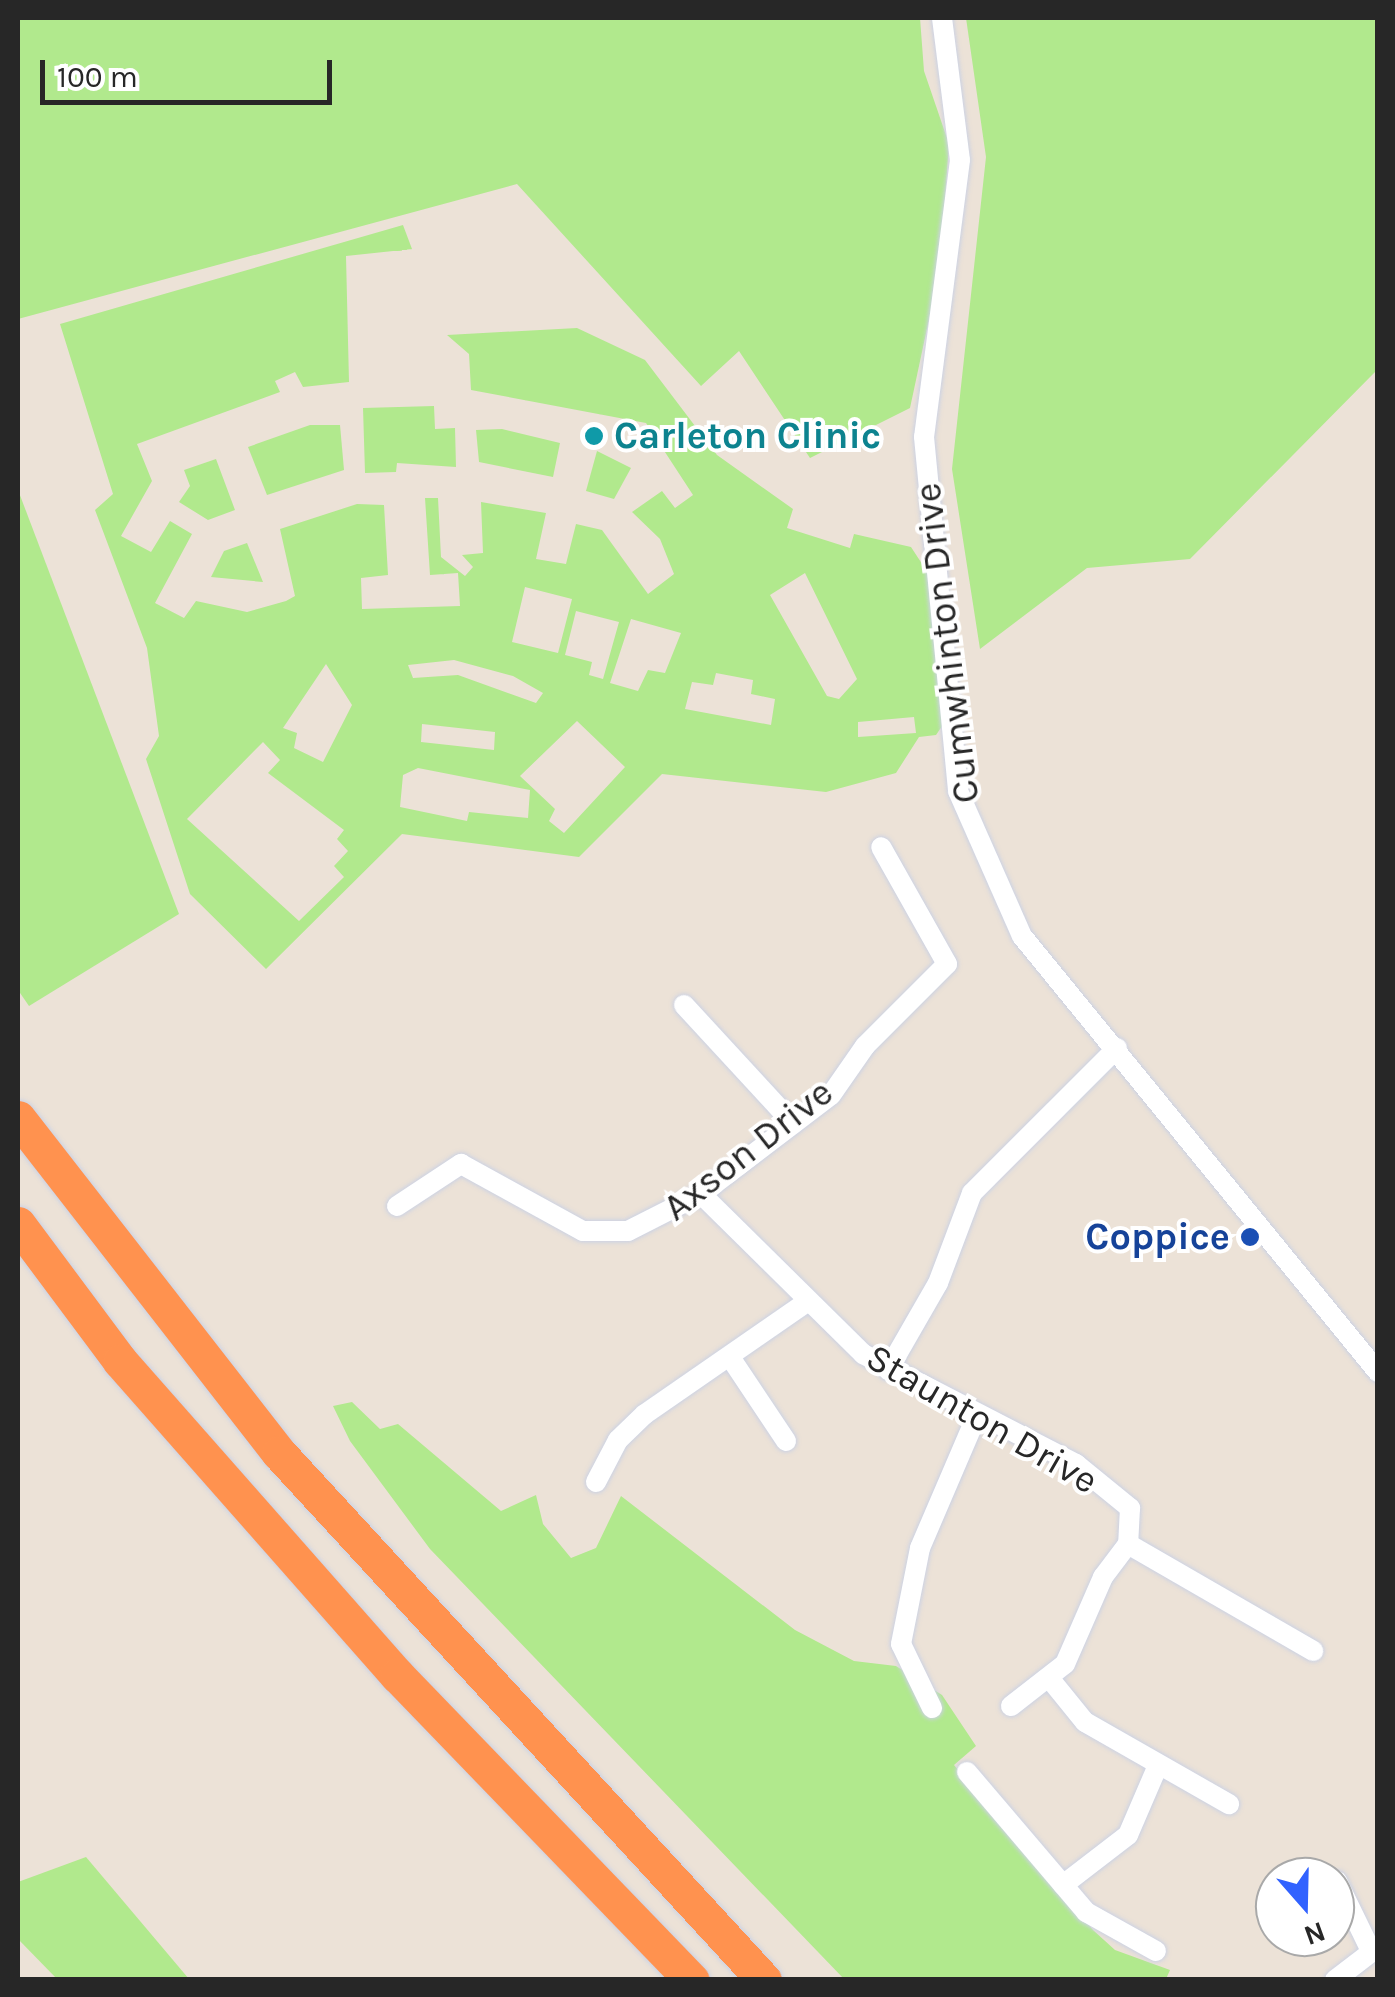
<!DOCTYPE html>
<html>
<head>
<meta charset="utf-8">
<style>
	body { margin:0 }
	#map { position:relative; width:1395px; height:1997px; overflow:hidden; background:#ece2d7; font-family:Karla,sans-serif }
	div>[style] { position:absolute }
	.green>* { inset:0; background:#b1e98d }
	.roads { filter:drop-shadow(0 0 2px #ccd2e3) drop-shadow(0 0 2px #ccd2e3) }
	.minor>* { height:20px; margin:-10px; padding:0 10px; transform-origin:10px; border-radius:10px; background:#fff }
	.motorway>* { height:35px; margin:-17.5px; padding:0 17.5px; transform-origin:17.5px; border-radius:17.5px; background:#ff924f }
	.dots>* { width:28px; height:28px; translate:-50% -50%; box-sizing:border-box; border:5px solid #fff; border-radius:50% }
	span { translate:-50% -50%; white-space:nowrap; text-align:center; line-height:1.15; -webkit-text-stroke:8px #fff; paint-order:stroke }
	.culture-label { font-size:38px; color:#0d838f; font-weight:700 }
	.left { translate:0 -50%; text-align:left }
	.street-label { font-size:38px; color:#272727 }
	.transit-label { font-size:38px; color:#164399; font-weight:700 }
	.right { translate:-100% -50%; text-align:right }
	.frame { position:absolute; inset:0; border:20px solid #272727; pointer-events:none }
	.north { position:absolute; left:1255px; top:1857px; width:100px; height:100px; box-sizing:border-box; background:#fff; border:2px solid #a9a9a9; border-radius:50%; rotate:160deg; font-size:28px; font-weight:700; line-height:40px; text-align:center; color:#272727 }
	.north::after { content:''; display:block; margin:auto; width:35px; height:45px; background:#3162ff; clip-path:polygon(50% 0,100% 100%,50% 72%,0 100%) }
	.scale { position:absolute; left:40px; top:60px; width:292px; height:45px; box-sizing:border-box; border:5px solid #272727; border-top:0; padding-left:12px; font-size:30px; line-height:35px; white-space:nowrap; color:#272727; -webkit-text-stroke:8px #fff; paint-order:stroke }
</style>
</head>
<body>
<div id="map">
	<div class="green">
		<i style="clip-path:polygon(18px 18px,920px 18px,924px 71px,949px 144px,940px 268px,910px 408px,810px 458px,739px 351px,701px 386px,517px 184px,18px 319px)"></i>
		<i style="clip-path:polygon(966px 18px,1378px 18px,1377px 370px,1190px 559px,1087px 568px,980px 649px,952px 469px,986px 157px)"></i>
		<i style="clip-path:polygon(evenodd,403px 225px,412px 249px,346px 256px,349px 382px,303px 387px,295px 372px,275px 381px,280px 392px,137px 444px,152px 481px,121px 536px,151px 552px,170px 521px,192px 534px,155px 603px,184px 618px,196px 601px,247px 612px,286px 601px,295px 596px,280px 529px,357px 504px,384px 505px,388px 575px,361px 578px,362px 609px,460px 606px,458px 573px,430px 575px,425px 498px,438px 498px,441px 557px,465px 576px,473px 567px,462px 555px,483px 553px,481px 502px,546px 513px,536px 559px,566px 564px,576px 524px,602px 530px,648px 594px,674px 574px,660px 539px,632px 512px,662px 491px,675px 508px,693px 495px,646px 423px,471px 390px,469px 354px,447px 335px,577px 328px,645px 360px,717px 455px,793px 509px,787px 528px,850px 548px,854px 534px,911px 547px,930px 576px,947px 719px,936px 735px,919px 737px,896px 773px,826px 792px,662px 774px,579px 857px,402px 834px,266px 969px,190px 894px,146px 759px,159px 736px,147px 648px,95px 510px,113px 494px,60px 324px,403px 225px,805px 573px,857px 679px,839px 699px,827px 696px,770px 595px,805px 573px,403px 225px,525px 587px,572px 599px,558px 653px,512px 642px,525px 587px,403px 225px,576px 611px,619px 622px,603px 679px,589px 675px,592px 662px,565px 655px,576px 611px,403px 225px,631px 619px,681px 633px,665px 673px,648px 670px,638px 691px,610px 683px,631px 619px,403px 225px,454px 660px,513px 676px,543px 693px,536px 703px,458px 675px,413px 678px,408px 665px,454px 660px,403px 225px,326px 664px,352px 705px,323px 762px,294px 748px,297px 733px,283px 728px,326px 664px,403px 225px,716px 673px,753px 680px,751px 694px,775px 699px,771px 725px,685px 709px,692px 682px,713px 685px,716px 673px,403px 225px,914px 717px,916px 733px,858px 737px,858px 722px,914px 717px,403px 225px,577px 721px,625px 767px,564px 833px,549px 821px,555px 809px,520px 776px,577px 721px,403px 225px,422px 724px,495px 732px,494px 750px,421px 742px,422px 724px,403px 225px,263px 742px,280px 760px,268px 773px,344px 830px,337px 839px,348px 851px,334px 866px,344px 877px,299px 921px,187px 819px,263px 742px,403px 225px,418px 768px,530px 790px,528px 818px,469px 812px,467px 821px,400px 807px,403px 775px,418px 768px)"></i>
		<i style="clip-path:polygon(434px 406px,435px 429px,455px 428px,456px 467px,397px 463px,396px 472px,365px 473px,363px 408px)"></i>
		<i style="clip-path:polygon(310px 425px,340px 425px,344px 470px,267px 495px,248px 447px)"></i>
		<i style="clip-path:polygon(502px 429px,560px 443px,553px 477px,479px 462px,476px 430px)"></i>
		<i style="clip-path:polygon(597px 451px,631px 468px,614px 499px,586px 491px)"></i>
		<i style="clip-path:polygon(216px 459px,235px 510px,208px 520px,179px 502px,190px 486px,184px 470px)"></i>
		<i style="clip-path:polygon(18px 490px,179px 914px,29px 1006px,18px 990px)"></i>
		<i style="clip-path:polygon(247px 543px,263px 582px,211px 577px,224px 551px)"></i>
		<i style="clip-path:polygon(352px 1402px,380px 1429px,398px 1424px,501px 1511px,536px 1495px,543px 1524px,571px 1558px,596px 1548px,621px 1496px,795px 1630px,854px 1661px,896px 1666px,942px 1695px,976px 1746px,954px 1765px,1093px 1930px,1115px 1950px,1170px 1970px,1166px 1979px,844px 1979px,430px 1549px,350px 1441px,333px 1406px)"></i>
		<i style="clip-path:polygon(86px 1857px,189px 1979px,57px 1979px,18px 1939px,18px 1882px)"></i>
	</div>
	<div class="roads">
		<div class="minor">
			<i style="left:942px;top:18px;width:143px;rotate:82.8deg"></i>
			<i style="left:960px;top:160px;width:279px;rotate:97.4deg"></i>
			<i style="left:924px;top:437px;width:356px;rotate:84.5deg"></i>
			<i style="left:958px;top:791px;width:158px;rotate:66.2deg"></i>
			<i style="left:1022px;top:936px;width:563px;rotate:50.77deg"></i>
			<i style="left:684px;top:1005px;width:161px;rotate:47.3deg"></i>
			<i style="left:701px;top:1194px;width:228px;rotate:44.6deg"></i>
			<i style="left:863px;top:1354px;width:240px;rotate:27.3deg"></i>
			<i style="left:1076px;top:1464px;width:70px;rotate:39.2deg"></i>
			<i style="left:1130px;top:1508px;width:36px;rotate:93deg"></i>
			<i style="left:1128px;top:1544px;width:214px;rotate:30deg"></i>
			<i style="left:397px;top:1206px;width:77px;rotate:-33.3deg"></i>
			<i style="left:461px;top:1164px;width:139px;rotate:28.8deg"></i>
			<i style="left:583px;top:1231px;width:45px"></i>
			<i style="left:628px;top:1231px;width:82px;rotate:-26.9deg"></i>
			<i style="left:701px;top:1194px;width:163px;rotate:-37.3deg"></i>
			<i style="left:831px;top:1095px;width:60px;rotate:-55.2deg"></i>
			<i style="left:865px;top:1046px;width:116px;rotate:-45deg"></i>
			<i style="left:947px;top:964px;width:134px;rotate:-119.4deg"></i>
			<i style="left:730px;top:1357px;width:101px;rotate:56.3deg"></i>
			<i style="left:888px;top:1370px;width:100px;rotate:-60.1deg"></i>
			<i style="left:938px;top:1283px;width:96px;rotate:-69.3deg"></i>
			<i style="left:972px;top:1193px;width:205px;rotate:-45deg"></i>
			<i style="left:596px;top:1482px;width:47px;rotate:-62.4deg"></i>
			<i style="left:618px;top:1440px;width:37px;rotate:-44deg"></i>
			<i style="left:645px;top:1414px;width:193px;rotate:-34.7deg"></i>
			<i style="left:1050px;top:1679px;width:55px;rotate:50.9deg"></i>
			<i style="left:1085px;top:1722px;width:166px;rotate:29.7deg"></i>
			<i style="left:1011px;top:1706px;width:68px;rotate:-37.9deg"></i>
			<i style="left:1065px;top:1664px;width:95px;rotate:-66.4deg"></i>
			<i style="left:1103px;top:1577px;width:41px;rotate:-52.9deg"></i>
			<i style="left:932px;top:1708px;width:71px;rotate:-115.8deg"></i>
			<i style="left:901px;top:1644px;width:98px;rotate:-78.8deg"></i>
			<i style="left:920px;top:1548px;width:145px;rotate:-66.8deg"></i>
			<i style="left:967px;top:1772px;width:184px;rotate:49.6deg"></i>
			<i style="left:1086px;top:1912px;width:80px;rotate:29.1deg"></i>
			<i style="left:1337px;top:1881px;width:73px;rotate:64.1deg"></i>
			<i style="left:1063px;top:1885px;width:82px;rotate:-37.6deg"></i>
			<i style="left:1128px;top:1835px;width:71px;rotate:-66.7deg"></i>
			<i style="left:1335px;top:1980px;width:54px;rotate:-37.5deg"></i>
		</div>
		<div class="motorway">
			<i style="left:18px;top:1118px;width:425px;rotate:52.1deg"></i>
			<i style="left:279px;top:1453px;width:716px;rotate:47.38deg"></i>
			<i style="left:18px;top:1224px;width:171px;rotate:53.3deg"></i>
			<i style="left:120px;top:1361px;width:419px;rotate:48.6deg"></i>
			<i style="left:397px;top:1675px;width:424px;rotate:46deg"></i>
		</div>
	</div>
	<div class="dots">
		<i style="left:594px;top:436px;background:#0f9aa8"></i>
		<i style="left:1250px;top:1237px;background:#1a4fb4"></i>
	</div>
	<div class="culture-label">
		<span class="left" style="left:614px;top:436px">Carleton Clinic</span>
	</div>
	<div class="street-label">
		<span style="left:947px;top:643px;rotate:-97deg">Cumwhinton Drive</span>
		<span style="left:748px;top:1150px;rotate:-38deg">Axson Drive</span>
		<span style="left:982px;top:1419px;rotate:30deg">Staunton Drive</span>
	</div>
	<div class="transit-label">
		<span class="right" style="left:1230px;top:1237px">Coppice</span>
	</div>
	<div class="frame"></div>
	<div class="north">N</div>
	<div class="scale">100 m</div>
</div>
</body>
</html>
